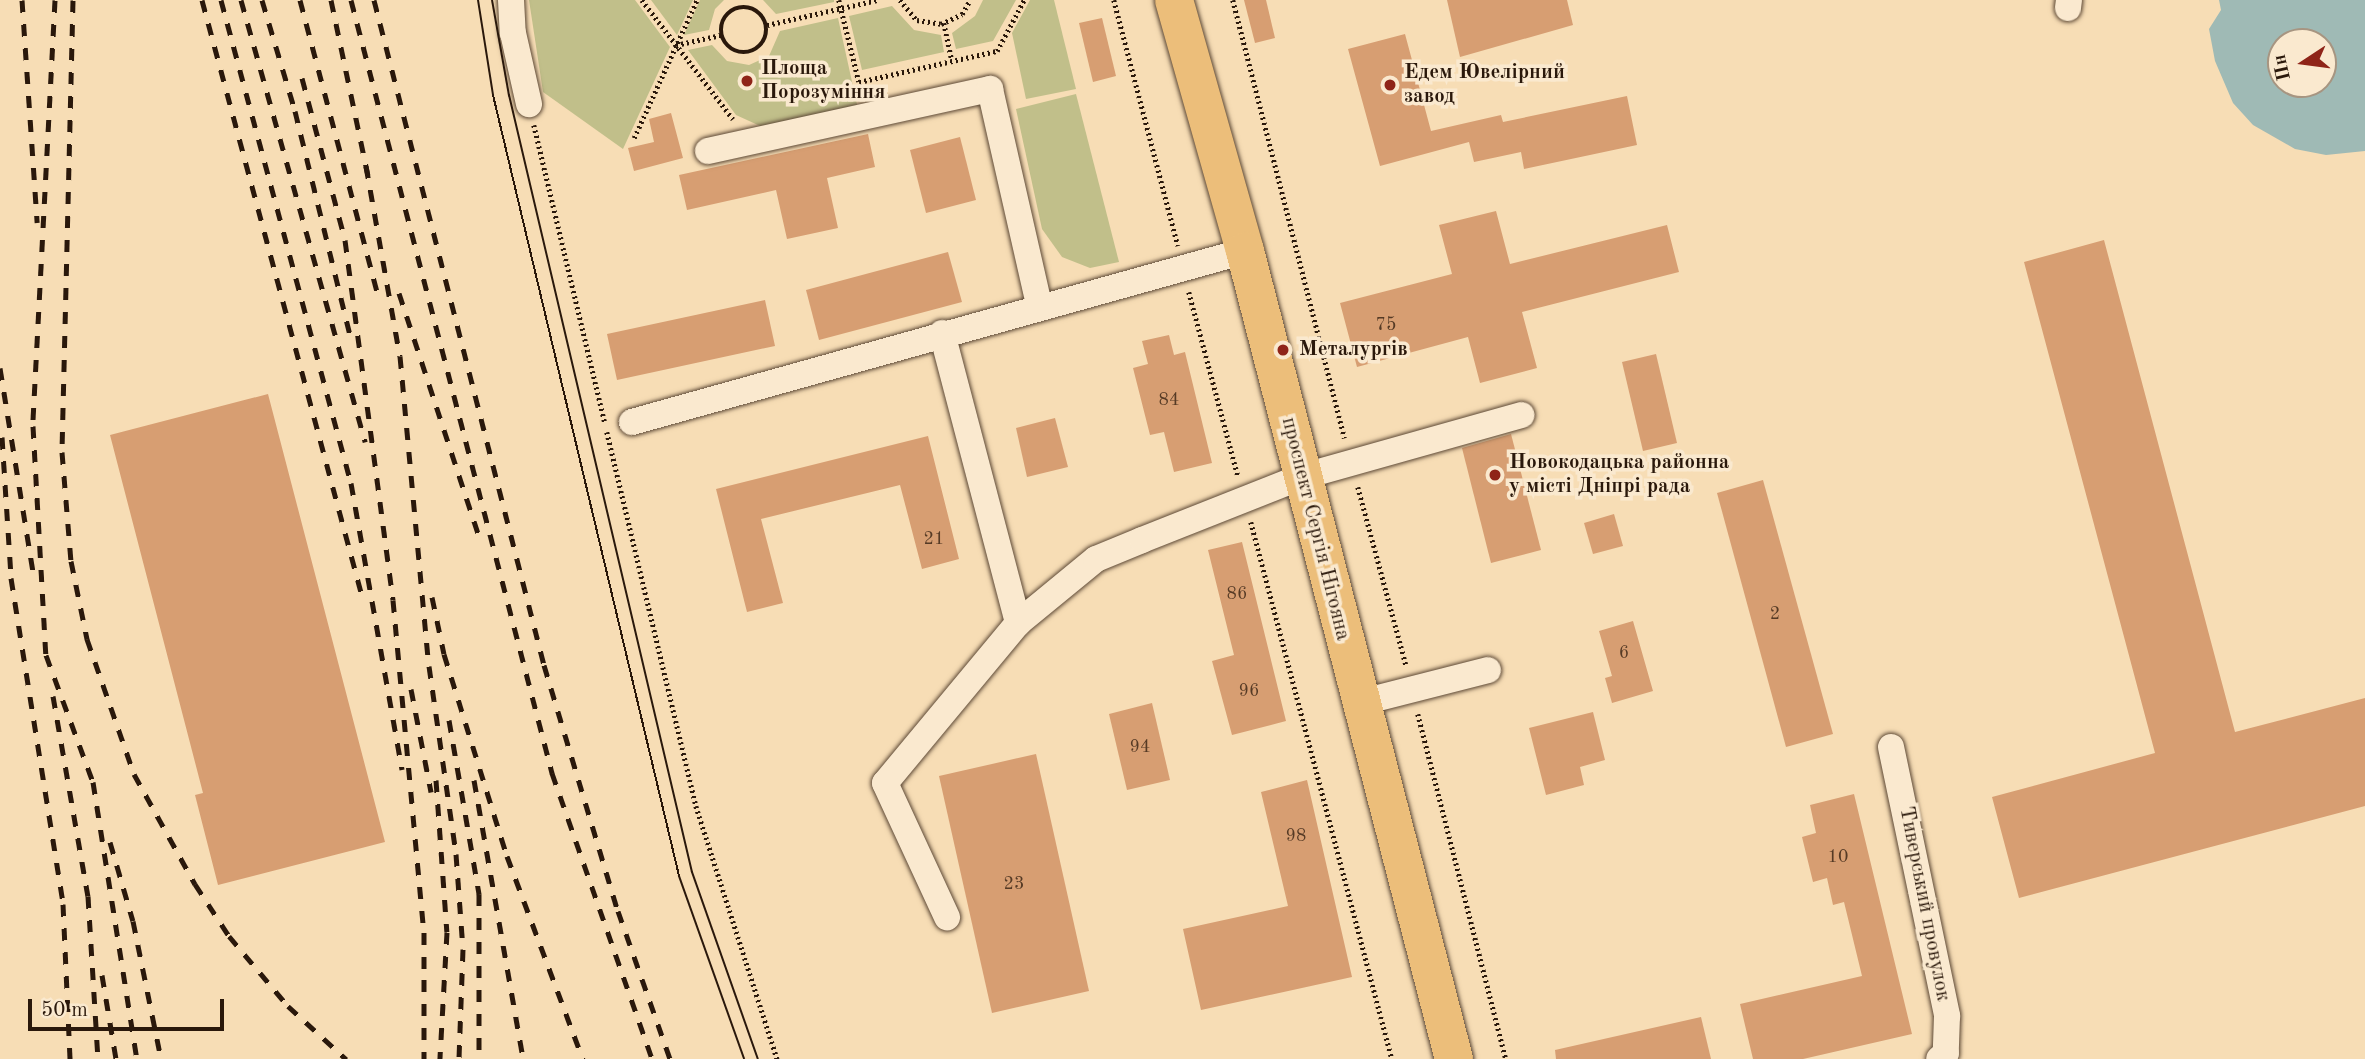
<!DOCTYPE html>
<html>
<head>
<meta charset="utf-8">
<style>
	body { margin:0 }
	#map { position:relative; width:2365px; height:1059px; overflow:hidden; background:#f7ddb5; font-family:"Old Standard TT",serif }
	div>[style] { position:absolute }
	.green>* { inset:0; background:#c1bf8a }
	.water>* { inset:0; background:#9fbab5 }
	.building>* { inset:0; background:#d79e72 }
	.path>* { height:4.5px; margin-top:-2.25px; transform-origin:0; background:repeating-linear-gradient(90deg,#2a180b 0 2px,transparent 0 5.5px) }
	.path>.ring { margin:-2.25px; padding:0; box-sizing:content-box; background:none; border:4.5px solid #2a180b; border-radius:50% }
	.roads { filter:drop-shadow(0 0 2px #5d4936) drop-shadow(0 0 2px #5d4936) }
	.minor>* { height:26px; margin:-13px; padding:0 13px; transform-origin:13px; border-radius:13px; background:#fae9cf }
	.highway>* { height:38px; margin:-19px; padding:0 19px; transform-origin:19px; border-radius:19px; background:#ecbe7a }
	.tram>* { height:2px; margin:-1px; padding:0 1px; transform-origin:1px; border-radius:1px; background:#2a180b }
	.rail>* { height:5px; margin-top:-2.5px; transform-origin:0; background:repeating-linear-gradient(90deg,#2a180b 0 12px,transparent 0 24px) }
	.dots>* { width:19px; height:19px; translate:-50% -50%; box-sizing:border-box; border:4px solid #fae9cf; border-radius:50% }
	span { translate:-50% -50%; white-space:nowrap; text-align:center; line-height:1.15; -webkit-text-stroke:7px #fae9cf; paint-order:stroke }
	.number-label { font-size:18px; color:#553a25 }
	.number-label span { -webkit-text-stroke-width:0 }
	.poi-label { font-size:21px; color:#2a180b; font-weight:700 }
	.left { translate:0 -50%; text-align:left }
	.street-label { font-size:21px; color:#2a180b }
	.north { position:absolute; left:2267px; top:28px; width:70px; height:70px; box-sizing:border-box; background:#fae9cf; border:2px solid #a79581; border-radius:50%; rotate:257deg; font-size:19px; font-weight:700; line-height:28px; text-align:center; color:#2a180b }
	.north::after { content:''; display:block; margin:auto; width:24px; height:32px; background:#8f2418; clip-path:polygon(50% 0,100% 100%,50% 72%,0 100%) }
	.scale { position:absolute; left:28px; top:999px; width:196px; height:32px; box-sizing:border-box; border:4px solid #2a180b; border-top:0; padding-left:9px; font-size:21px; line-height:24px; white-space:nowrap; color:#2a180b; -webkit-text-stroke:5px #fae9cf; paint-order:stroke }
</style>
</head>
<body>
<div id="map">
	<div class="green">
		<i style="clip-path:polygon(529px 0,635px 0,670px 47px,623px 149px,543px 92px)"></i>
		<i style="clip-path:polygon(651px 0,693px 0,677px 35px)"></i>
		<i style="clip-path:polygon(700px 0,724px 0,715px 9px,709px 30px,684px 35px)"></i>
		<i style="clip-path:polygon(763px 0,834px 0,834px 2px,776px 14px)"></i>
		<i style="clip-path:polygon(983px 0,1016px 0,993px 41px,956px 49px,952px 33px,975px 16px)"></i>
		<i style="clip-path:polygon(1030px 0,1054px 0,1076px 89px,1026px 99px,1012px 33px)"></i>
		<i style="clip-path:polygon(892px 6px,914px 30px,941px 35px,944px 52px,862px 70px,849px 16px)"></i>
		<i style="clip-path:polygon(838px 18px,858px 109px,767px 129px,736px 115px,688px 50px,712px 45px,727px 61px,749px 65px,769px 56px,780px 31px)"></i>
		<i style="clip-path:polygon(1076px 94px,1119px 262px,1090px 268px,1062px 257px,1042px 229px,1016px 109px)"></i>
	</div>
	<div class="water">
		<i style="clip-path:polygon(evenodd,2219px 0,2365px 0,2365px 151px,2326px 155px,2295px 149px,2253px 125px,2233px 103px,2215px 61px,2209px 29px,2221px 10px,2219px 0,2281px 42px,2323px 42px,2323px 84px,2281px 84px,2281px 42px)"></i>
	</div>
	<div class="building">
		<i style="clip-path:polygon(1244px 0,1266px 0,1275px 38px,1255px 43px)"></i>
		<i style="clip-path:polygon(1447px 0,1567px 0,1573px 25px,1460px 57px)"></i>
		<i style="clip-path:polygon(1102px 18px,1116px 76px,1093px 82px,1079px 23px)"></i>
		<i style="clip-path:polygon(1405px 34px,1431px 131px,1501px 115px,1503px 122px,1627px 96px,1637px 145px,1524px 169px,1521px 152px,1474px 162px,1469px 142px,1380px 166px,1348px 49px)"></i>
		<i style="clip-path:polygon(671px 113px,683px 158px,634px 171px,628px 148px,654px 142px,649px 119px)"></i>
		<i style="clip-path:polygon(868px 134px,875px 167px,827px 178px,838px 228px,787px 239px,776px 190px,687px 210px,679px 175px)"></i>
		<i style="clip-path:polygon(960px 137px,976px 200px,926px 213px,910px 150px)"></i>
		<i style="clip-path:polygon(1496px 211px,1510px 264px,1667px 225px,1679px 272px,1522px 312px,1537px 368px,1480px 383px,1468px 337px,1357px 367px,1340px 303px,1452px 274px,1439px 225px)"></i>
		<i style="clip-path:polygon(2104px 240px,2235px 732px,2365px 698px,2365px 806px,2019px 898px,1992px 797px,2155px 753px,2024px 262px)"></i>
		<i style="clip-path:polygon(948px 252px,962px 302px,819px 340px,806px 290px)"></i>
		<i style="clip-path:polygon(765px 300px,775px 346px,617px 380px,607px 334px)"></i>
		<i style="clip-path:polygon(1169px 335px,1174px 355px,1185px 352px,1212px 463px,1174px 472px,1164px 432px,1150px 435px,1133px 368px,1148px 364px,1142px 341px)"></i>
		<i style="clip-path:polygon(1656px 354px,1677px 443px,1643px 451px,1622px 362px)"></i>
		<i style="clip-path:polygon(268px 394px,385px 842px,218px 885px,195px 795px,203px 793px,110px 435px)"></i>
		<i style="clip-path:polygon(1055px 418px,1068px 467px,1027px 477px,1016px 428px)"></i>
		<i style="clip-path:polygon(1511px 434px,1541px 550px,1491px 563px,1462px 448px)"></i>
		<i style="clip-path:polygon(928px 436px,959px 559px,922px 569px,900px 485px,761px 519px,783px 603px,747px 612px,716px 489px)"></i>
		<i style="clip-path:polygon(1763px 480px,1833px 734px,1786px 747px,1717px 493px)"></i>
		<i style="clip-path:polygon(1614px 514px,1623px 546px,1593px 554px,1584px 523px)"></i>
		<i style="clip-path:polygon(1242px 542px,1286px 721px,1232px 735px,1212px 661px,1234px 655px,1208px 550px)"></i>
		<i style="clip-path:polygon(1633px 621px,1653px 691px,1612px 703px,1605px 678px,1612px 676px,1599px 631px)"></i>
		<i style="clip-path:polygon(1152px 703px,1170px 780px,1127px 790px,1109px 714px)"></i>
		<i style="clip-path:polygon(1593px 712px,1605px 760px,1580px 767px,1584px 785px,1546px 795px,1529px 728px)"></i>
		<i style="clip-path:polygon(1036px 754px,1089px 991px,992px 1013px,939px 776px)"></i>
		<i style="clip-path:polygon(1307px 780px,1352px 977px,1201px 1010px,1183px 929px,1288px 906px,1261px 792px)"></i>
		<i style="clip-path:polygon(1854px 794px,1912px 1034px,1803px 1059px,1753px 1059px,1740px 1004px,1862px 976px,1844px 902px,1833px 905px,1827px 878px,1813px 882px,1802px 837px,1816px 833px,1810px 805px)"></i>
		<i style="clip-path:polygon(1701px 1017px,1711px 1059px,1556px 1059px,1555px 1050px)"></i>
	</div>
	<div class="path">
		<i style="left:642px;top:0;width:150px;rotate:52.6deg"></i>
		<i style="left:839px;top:0;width:84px;rotate:76.3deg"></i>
		<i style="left:859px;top:82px;width:141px;rotate:-12.7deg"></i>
		<i style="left:997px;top:51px;width:58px;rotate:-62.1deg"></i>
		<i style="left:900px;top:0;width:26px;rotate:50deg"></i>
		<i style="left:917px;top:20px;width:24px;rotate:9deg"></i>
		<i style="left:941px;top:24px;width:23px;rotate:-25deg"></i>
		<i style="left:962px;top:14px;width:16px;rotate:-60deg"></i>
		<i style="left:1114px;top:0;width:254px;rotate:75.4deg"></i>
		<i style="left:1233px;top:0;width:452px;rotate:75.7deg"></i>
		<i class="ring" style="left:721px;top:7px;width:41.5px;height:41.5px"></i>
		<i style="left:944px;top:23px;width:38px;rotate:78deg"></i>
		<i style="left:767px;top:25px;width:114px;rotate:-12.7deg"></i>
		<i style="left:676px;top:45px;width:46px;rotate:-12.5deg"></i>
		<i style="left:534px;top:125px;width:306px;rotate:76.6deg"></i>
		<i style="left:634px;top:138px;width:152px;rotate:-65.5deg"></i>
		<i style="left:1189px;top:292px;width:190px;rotate:75.1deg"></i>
		<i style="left:607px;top:432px;width:384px;rotate:76.6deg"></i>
		<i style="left:696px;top:806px;width:266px;rotate:72.2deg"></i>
		<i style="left:1358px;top:487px;width:184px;rotate:74.9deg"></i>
		<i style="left:1251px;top:522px;width:555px;rotate:75.29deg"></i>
		<i style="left:1418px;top:714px;width:356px;rotate:75.7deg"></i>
	</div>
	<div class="roads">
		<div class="minor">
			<i style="left:511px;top:0;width:33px;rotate:87deg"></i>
			<i style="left:513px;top:33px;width:73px;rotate:77.3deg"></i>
			<i style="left:2068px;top:8px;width:8px;rotate:-83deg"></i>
			<i style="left:708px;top:151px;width:289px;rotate:-12.4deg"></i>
			<i style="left:990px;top:89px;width:221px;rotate:77.2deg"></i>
			<i style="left:942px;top:333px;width:300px;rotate:75.3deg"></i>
			<i style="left:1018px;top:623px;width:208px;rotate:129.7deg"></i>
			<i style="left:885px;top:783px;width:148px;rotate:65.2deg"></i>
			<i style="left:632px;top:422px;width:636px;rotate:-15.59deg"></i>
			<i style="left:1018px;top:623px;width:101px;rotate:-39.4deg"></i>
			<i style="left:1096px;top:559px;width:50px;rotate:-22.4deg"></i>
			<i style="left:1142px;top:540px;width:171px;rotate:-21.6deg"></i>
			<i style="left:1301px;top:477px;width:229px;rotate:-15.7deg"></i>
			<i style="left:1359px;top:703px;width:133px;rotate:-14.3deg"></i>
			<i style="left:1891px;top:747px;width:275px;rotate:78.2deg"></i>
			<i style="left:1947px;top:1016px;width:37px;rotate:92deg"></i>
			<i style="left:1946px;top:1053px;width:9px;rotate:139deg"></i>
		</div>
		<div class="highway">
			<i style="left:1174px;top:0;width:261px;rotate:74.2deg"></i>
			<i style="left:1245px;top:251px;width:835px;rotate:75.5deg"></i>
		</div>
	</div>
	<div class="tram">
		<i style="left:478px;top:0;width:96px;rotate:81deg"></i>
		<i style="left:493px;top:95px;width:803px;rotate:76.6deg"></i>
		<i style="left:679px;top:876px;width:194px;rotate:70.4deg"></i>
		<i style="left:492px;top:0;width:97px;rotate:79.9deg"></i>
		<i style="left:509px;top:95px;width:798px;rotate:76.75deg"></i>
		<i style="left:692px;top:872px;width:198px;rotate:70.6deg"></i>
	</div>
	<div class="rail">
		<i style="left:22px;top:0;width:223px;rotate:86.1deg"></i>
		<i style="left:55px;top:0;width:427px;rotate:93deg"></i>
		<i style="left:33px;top:426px;width:229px;rotate:86.8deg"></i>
		<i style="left:46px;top:655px;width:135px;rotate:69.7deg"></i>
		<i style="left:93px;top:782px;width:280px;rotate:81deg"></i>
		<i style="left:73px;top:0;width:452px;rotate:91.4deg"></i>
		<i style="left:62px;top:452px;width:109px;rotate:85.3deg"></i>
		<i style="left:71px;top:561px;width:80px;rotate:78.4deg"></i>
		<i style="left:87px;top:639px;width:143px;rotate:70.8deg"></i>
		<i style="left:134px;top:774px;width:126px;rotate:61deg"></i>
		<i style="left:195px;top:884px;width:62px;rotate:56.8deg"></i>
		<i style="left:229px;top:936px;width:92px;rotate:49.9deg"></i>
		<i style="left:288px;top:1006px;width:79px;rotate:42.4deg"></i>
		<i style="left:202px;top:0;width:617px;rotate:74.97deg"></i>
		<i style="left:221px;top:0;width:500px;rotate:74.94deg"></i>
		<i style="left:351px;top:483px;width:291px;rotate:79.9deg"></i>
		<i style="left:241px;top:0;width:459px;rotate:74.3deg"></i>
		<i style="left:262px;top:0;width:116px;rotate:73.4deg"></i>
		<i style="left:295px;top:111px;width:231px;rotate:76.2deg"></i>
		<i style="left:300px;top:0;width:301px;rotate:75.2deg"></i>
		<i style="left:331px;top:0;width:179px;rotate:78.1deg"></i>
		<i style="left:351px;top:0;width:799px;rotate:75.42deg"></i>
		<i style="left:552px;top:773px;width:303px;rotate:70.7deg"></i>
		<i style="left:374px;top:0;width:686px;rotate:75.66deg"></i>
		<i style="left:544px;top:665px;width:257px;rotate:73.3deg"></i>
		<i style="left:618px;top:911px;width:157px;rotate:70.6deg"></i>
		<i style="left:302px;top:78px;width:168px;rotate:75.1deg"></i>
		<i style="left:345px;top:240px;width:363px;rotate:82.4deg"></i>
		<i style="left:393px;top:600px;width:333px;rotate:84.7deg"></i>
		<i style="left:424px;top:932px;width:127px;rotate:90deg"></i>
		<i style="left:366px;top:166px;width:193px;rotate:79.9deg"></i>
		<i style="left:400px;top:356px;width:311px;rotate:84.7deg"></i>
		<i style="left:429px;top:666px;width:190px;rotate:81.8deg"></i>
		<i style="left:456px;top:854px;width:95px;rotate:85.8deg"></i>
		<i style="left:463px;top:949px;width:110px;rotate:92.1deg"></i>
		<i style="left:399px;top:293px;width:259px;rotate:71.8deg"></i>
		<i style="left:0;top:368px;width:207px;rotate:80.8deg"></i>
		<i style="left:2px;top:437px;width:141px;rotate:86.3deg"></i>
		<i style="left:11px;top:578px;width:330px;rotate:80.9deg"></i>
		<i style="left:63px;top:904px;width:155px;rotate:87.4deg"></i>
		<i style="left:432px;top:597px;width:58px;rotate:78.1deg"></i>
		<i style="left:444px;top:654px;width:212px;rotate:72.7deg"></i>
		<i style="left:507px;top:856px;width:217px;rotate:69.5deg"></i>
		<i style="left:411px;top:689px;width:105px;rotate:79deg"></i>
		<i style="left:53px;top:696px;width:203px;rotate:80.1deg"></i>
		<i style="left:88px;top:896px;width:163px;rotate:86.5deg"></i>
		<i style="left:449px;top:720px;width:177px;rotate:80.2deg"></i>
		<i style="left:479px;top:894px;width:165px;rotate:90deg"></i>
		<i style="left:436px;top:780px;width:152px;rotate:85.9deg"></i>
		<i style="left:447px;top:932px;width:127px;rotate:93.2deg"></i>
		<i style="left:474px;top:780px;width:283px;rotate:80deg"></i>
		<i style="left:110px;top:842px;width:82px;rotate:73.8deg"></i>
		<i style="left:133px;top:921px;width:141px;rotate:78.5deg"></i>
		<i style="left:102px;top:975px;width:85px;rotate:80.5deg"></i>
	</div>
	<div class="dots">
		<i style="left:747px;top:81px;background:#8f2418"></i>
		<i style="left:1390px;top:85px;background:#8f2418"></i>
		<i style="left:1283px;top:350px;background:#8f2418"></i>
		<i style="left:1495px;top:475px;background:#8f2418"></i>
	</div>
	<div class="number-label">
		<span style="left:1386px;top:325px">75</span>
		<span style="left:1169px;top:400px">84</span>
		<span style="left:934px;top:539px">21</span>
		<span style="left:1237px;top:594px">86</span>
		<span style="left:1775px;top:614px">2</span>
		<span style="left:1624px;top:653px">6</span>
		<span style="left:1249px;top:691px">96</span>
		<span style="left:1140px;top:747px">94</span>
		<span style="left:1296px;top:836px">98</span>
		<span style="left:1838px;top:857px">10</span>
		<span style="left:1014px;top:884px">23</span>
	</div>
	<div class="poi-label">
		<span class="left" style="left:761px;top:81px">Площа<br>Порозуміння</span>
		<span class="left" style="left:1404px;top:85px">Едем Ювелірний<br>завод</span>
		<span class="left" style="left:1299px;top:350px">Металургів</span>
		<span class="left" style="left:1509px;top:475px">Новокодацька районна<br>у місті Дніпрі рада</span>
	</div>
	<div class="street-label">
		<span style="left:1315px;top:529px;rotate:76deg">проспект Сергія Нігояна</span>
		<span style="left:1924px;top:904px;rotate:79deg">Тиверський провулок</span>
	</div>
	<div class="north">Пн</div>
	<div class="scale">50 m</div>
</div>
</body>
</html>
